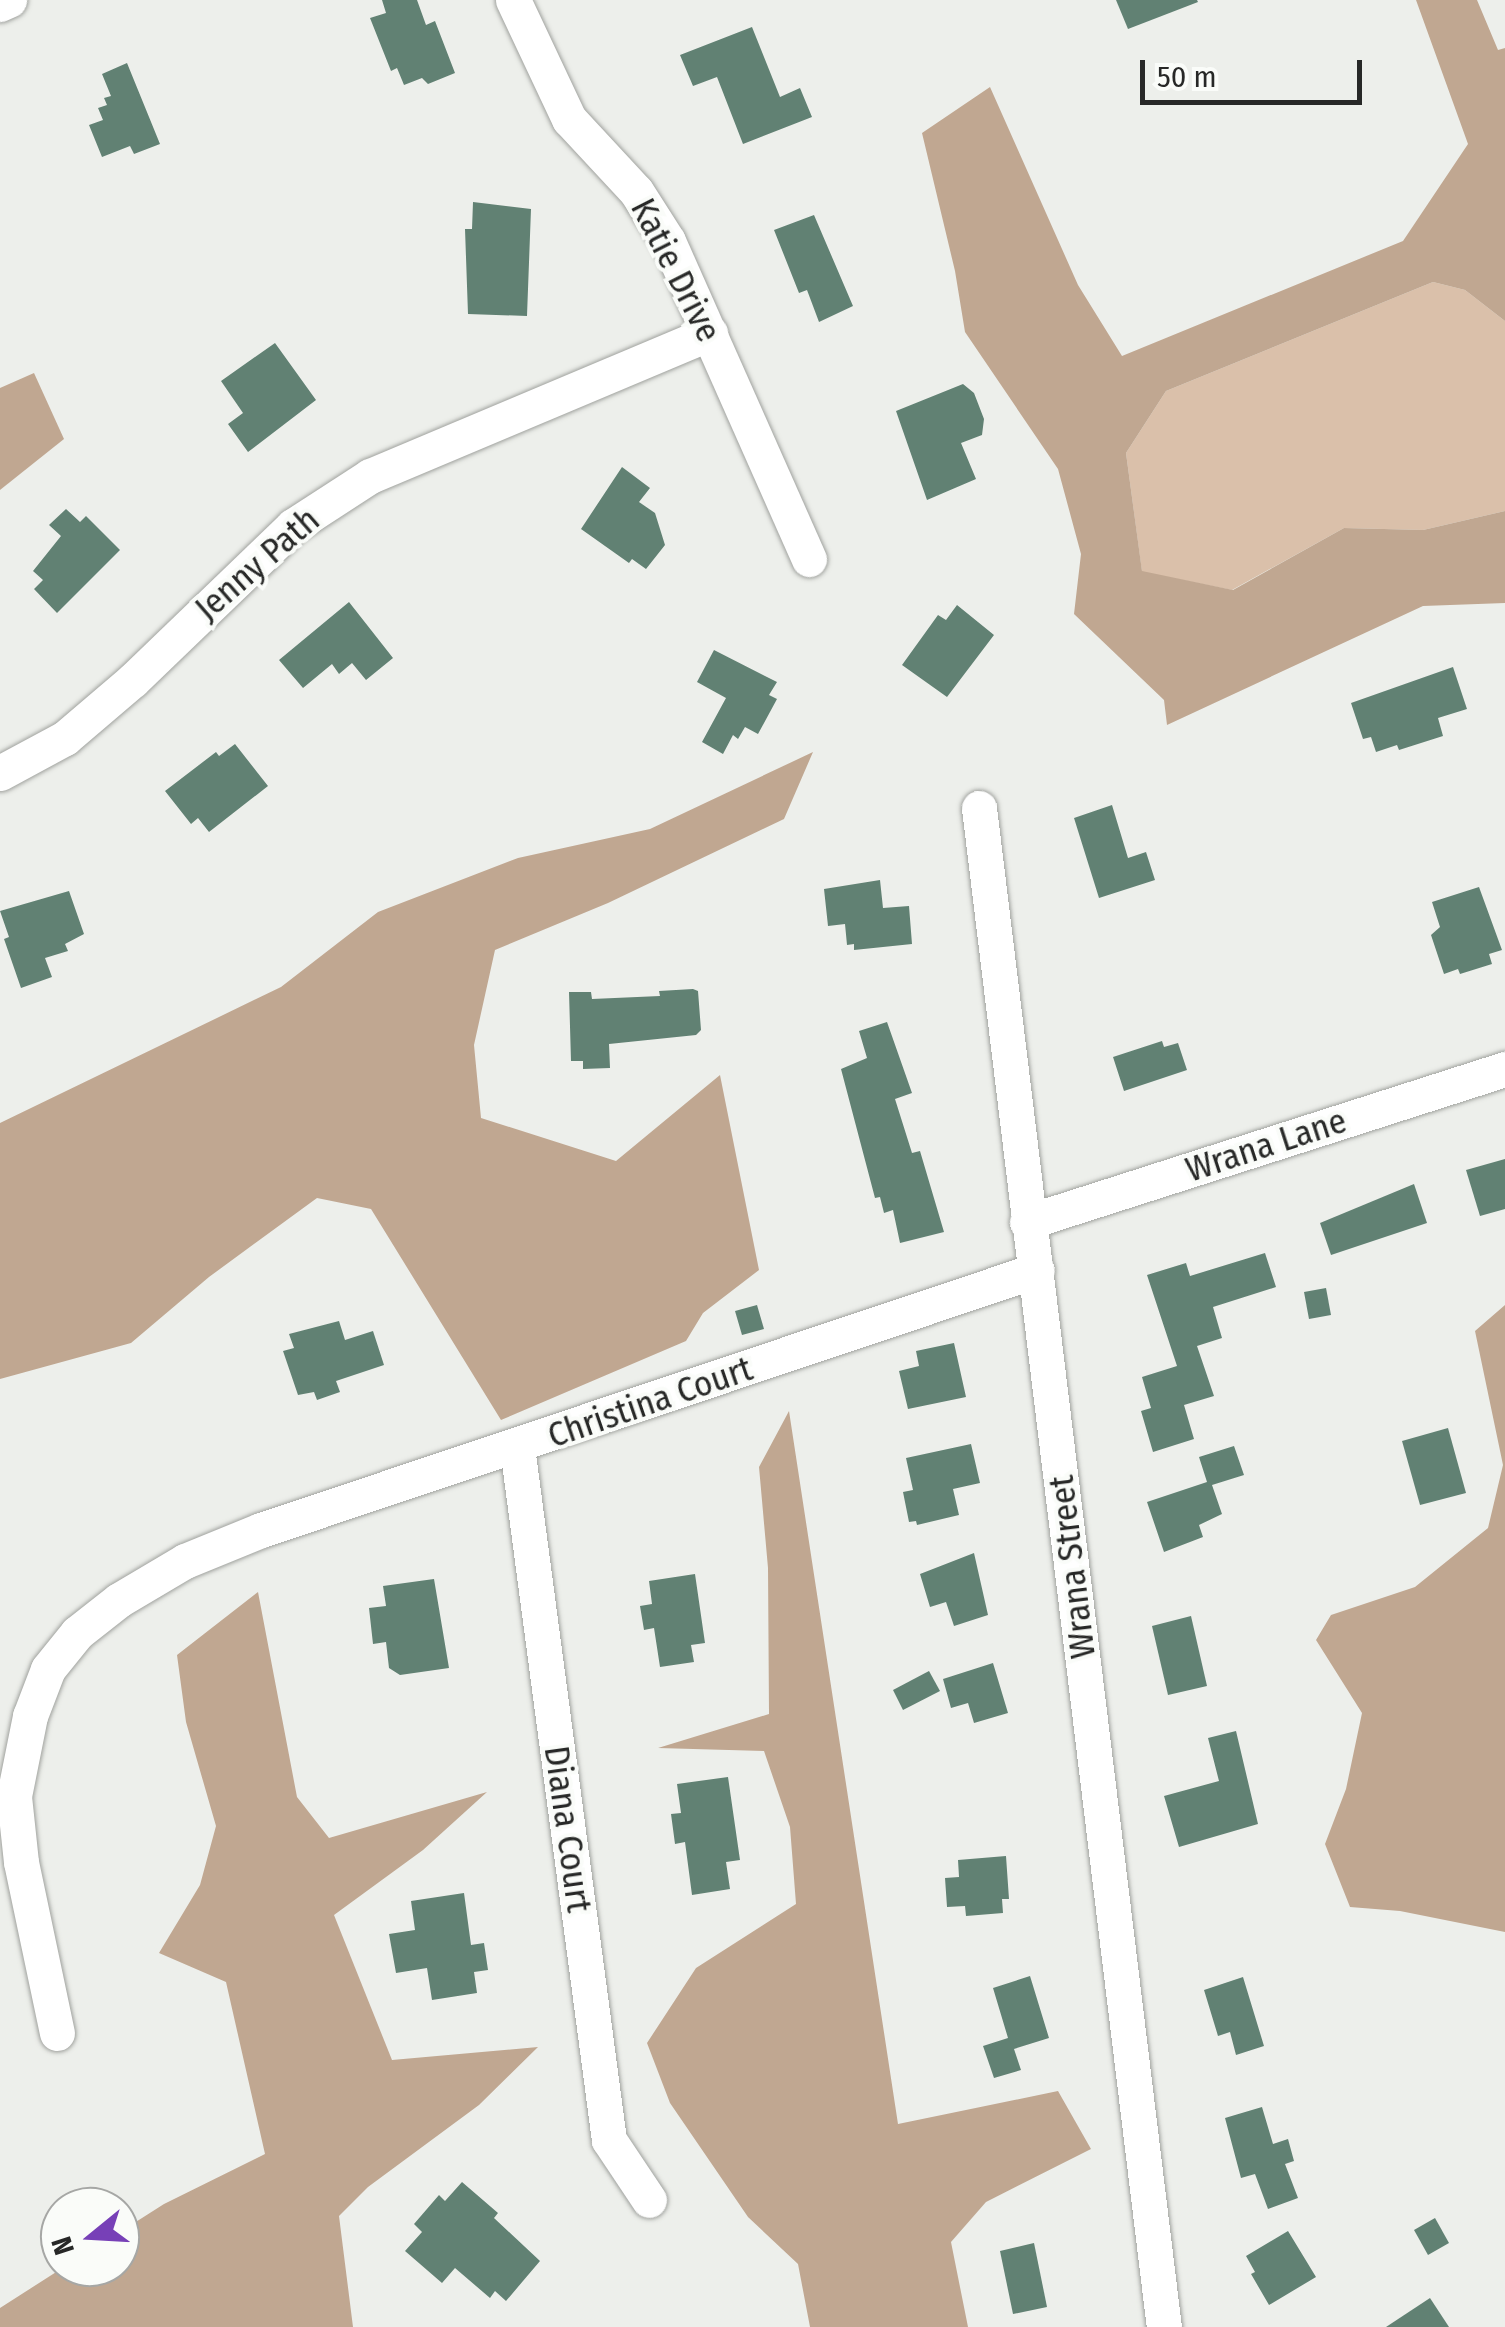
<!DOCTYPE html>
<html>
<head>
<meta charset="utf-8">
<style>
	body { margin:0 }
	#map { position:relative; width:1505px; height:2327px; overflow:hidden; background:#edefeb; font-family:"Fira Sans Condensed",sans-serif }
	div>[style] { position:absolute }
	.green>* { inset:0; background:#dac0aa }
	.forest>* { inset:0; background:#c0a791 }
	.building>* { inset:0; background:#618173 }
	.roads { filter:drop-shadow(0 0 2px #a0a29e) drop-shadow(0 0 2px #a0a29e) }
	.minor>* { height:35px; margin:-17.5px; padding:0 17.5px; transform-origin:17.5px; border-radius:17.5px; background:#fff }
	span { translate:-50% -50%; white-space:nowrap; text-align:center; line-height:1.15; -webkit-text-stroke:8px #fafcf9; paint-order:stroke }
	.street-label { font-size:35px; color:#272827 }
	.north { position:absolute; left:40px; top:2187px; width:100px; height:100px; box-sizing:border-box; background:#fafcf9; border:2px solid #a6a7a5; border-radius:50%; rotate:252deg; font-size:28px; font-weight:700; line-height:40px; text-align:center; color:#272827 }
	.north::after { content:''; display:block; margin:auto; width:35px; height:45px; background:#7740b7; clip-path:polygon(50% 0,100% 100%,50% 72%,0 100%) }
	.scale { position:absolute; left:1140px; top:60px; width:222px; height:45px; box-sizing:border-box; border:5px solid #272827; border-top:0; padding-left:12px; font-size:30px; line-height:35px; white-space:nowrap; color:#272827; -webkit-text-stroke:8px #fafcf9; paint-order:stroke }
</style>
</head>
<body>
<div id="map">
	<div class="green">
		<i style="clip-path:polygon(1433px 282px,1465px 290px,1505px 321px,1505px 511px,1423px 530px,1344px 528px,1232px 590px,1142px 572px,1126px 453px,1166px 391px)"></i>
	</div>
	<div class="forest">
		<i style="clip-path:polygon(1416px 0,1477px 0,1498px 50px,1505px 48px,1505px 321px,1465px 290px,1433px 282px,1166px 391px,1126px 453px,1142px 571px,1233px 590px,1344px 528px,1423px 530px,1505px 511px,1505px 603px,1423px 606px,1167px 725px,1164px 700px,1074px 614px,1081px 554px,1058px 469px,965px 332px,955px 271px,922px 133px,990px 87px,1078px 285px,1122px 356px,1403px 241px,1468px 144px)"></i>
		<i style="clip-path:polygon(34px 373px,64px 439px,0 490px,0 388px)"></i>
		<i style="clip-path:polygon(813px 752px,784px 819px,608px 903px,495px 950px,474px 1045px,481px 1118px,616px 1161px,720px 1075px,759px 1270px,703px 1313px,686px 1341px,501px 1420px,371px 1209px,317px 1198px,209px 1277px,131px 1343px,0 1379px,0 1123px,281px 987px,378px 912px,518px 858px,650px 829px)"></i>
		<i style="clip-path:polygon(1505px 1305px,1505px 1932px,1400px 1911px,1350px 1907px,1325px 1844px,1346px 1789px,1362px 1713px,1316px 1640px,1331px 1615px,1415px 1587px,1488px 1528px,1503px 1465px,1475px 1331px)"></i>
		<i style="clip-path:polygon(789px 1411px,898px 2124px,1058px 2091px,1091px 2149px,986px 2202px,951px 2242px,968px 2327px,810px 2327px,798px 2264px,748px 2217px,670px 2103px,647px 2043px,696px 1968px,796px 1904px,790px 1827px,764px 1751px,658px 1748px,769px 1714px,768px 1568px,759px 1467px)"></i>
		<i style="clip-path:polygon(258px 1592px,297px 1797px,329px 1838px,487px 1792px,423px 1850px,334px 1915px,392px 2060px,538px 2047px,479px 2105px,368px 2187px,339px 2216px,353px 2327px,0 2327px,0 2308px,64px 2267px,120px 2267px,120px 2232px,164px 2204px,265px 2154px,226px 1982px,159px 1953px,200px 1885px,216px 1826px,186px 1722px,177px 1655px)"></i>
	</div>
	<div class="building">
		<i style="clip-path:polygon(382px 0,417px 0,426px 25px,435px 21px,455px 73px,428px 84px,422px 78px,404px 85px,397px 68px,391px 71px,370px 18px,386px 13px)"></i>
		<i style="clip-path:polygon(1116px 0,1197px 0,1198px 2px,1128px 29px)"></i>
		<i style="clip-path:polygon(752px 27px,780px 97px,800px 88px,812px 117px,743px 144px,717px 77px,693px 86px,680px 55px)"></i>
		<i style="clip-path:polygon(127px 63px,160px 144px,134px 154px,130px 146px,102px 157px,89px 125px,103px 120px,98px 108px,107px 105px,104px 98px,111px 96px,102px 74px)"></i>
		<i style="clip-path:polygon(473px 202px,531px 209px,527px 316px,468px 314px,465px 229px,472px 229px)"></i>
		<i style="clip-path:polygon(814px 215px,853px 306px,819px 322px,807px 290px,799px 293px,774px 230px)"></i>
		<i style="clip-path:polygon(275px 343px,316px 400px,248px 452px,228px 424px,243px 413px,221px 381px)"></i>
		<i style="clip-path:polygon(963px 384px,974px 393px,984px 419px,982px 435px,961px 443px,976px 479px,927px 500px,896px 411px)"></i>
		<i style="clip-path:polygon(622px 467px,650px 488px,639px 502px,655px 513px,665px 545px,646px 569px,632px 559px,629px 563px,581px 529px)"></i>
		<i style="clip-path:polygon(66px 509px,80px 522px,86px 516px,120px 550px,57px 613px,34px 589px,43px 580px,33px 571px,61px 536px,49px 525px)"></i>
		<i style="clip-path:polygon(349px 602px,393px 658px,366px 680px,352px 663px,339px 674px,332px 664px,303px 688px,279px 660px)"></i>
		<i style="clip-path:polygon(957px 605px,994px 635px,947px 697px,902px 665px,938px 615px,946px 620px)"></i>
		<i style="clip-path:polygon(714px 650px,777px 682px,769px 695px,777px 699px,758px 734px,745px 727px,738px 739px,733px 735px,723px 754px,702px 742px,726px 698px,697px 682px)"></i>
		<i style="clip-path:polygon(1453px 667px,1467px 709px,1438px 718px,1443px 736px,1399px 750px,1397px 745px,1376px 752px,1371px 737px,1363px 739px,1351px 703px)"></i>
		<i style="clip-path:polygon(235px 744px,268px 786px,209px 832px,198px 818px,191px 824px,165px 791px,216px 752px,219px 756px)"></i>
		<i style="clip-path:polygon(1112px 805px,1128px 858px,1146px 852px,1155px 880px,1099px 898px,1074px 818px)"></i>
		<i style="clip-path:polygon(880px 880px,883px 908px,909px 906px,912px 944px,854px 950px,854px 944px,847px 945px,845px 924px,828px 926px,824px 889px)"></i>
		<i style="clip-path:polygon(1479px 887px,1502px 950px,1489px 954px,1492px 964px,1460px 974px,1458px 969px,1444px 974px,1431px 935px,1440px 927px,1432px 902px)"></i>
		<i style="clip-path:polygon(69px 891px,84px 934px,65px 944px,68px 951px,45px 958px,52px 977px,21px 988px,4px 939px,9px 937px,0 911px)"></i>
		<i style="clip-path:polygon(693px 989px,698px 991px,701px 1030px,696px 1035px,609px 1044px,610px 1068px,583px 1069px,583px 1061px,571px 1061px,569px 992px,591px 992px,592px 999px,660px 996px,659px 991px)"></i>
		<i style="clip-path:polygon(887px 1022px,912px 1093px,895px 1099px,912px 1153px,920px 1151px,944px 1232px,900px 1243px,893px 1210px,884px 1213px,880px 1197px,875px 1198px,841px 1069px,867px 1058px,859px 1031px)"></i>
		<i style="clip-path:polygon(1162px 1041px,1164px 1047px,1178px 1043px,1187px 1070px,1124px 1091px,1113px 1057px)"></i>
		<i style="clip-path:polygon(1505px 1159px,1505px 1209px,1480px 1216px,1466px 1170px)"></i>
		<i style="clip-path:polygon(1414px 1184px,1427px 1223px,1331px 1255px,1320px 1223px)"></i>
		<i style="clip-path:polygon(1265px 1253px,1276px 1287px,1213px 1307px,1222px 1338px,1197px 1346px,1214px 1396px,1184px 1405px,1194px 1439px,1153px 1452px,1141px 1411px,1151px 1408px,1142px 1377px,1177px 1366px,1147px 1275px,1186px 1263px,1190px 1276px)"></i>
		<i style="clip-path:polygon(1326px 1288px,1331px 1315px,1309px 1319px,1304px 1292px)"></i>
		<i style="clip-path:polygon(757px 1305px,764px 1329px,742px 1335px,735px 1311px)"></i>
		<i style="clip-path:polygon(339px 1321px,345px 1340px,373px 1331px,384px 1365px,336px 1381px,340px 1392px,317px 1400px,314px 1392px,298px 1395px,283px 1351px,294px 1348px,289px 1334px)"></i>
		<i style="clip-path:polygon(954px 1343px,966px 1397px,908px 1409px,899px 1371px,919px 1366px,916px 1351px)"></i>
		<i style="clip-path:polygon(1448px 1428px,1466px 1493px,1420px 1505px,1402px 1441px)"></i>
		<i style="clip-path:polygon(971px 1444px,980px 1483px,953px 1489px,959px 1515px,917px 1525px,916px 1521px,909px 1522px,903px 1492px,913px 1490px,906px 1458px)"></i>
		<i style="clip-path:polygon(1234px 1446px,1244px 1475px,1212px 1485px,1222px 1514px,1199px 1525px,1203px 1537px,1164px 1552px,1147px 1502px,1207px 1482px,1199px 1457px)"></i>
		<i style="clip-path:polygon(974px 1553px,988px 1615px,954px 1626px,946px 1602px,930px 1607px,920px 1574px)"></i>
		<i style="clip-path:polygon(695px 1574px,705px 1643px,691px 1645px,694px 1662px,660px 1667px,654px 1628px,644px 1630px,640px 1606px,652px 1604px,649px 1581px)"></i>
		<i style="clip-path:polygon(434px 1579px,449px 1668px,400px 1675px,389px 1668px,386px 1642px,373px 1644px,369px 1608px,386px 1606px,383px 1586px)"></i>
		<i style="clip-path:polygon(1191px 1616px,1207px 1686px,1168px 1695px,1152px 1626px)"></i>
		<i style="clip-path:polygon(993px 1663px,1008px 1713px,974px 1723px,968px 1703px,951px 1708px,943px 1679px)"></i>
		<i style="clip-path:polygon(929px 1671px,940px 1691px,903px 1710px,893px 1690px)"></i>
		<i style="clip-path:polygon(1236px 1731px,1258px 1824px,1179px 1847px,1164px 1796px,1219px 1781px,1208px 1738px)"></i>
		<i style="clip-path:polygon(728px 1777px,740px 1860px,726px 1862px,730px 1889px,692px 1895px,685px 1842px,675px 1844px,671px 1814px,681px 1813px,677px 1784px)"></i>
		<i style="clip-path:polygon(1006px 1856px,1009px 1899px,1002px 1899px,1003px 1913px,966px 1916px,965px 1906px,947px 1907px,945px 1878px,959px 1877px,958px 1860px)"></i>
		<i style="clip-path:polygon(464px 1893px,471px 1945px,484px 1943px,488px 1970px,474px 1972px,477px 1993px,432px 2000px,427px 1968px,396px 1973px,389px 1934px,415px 1930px,411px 1901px)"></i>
		<i style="clip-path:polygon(1030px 1976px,1049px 2038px,1014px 2049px,1021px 2070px,994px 2078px,983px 2046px,1008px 2038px,993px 1988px)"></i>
		<i style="clip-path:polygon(1243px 1977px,1264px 2046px,1236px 2055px,1230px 2032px,1218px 2036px,1204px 1990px)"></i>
		<i style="clip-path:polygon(1262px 2107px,1273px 2144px,1288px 2139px,1294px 2161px,1285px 2164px,1298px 2198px,1268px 2209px,1255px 2174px,1241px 2178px,1225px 2118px)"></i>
		<i style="clip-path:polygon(462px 2182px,498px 2213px,494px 2218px,540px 2261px,506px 2301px,495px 2291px,490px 2298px,455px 2268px,442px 2283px,405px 2251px,422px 2232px,414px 2224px,439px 2195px,445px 2201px)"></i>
		<i style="clip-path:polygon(1435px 2218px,1449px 2243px,1428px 2255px,1414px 2230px)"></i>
		<i style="clip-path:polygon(1288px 2231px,1316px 2277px,1269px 2305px,1251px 2274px,1255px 2272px,1246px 2256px)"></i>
		<i style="clip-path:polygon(1034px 2243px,1047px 2307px,1013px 2314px,1000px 2251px)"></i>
		<i style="clip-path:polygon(1430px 2298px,1449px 2327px,1386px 2327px)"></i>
	</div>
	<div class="roads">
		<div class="minor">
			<i style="left:513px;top:0;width:132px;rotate:64.8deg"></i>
			<i style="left:569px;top:119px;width:98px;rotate:47.1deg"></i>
			<i style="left:636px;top:191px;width:59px;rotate:57.4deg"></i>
			<i style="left:668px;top:241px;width:348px;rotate:66.1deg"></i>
			<i style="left:0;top:4px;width:10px;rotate:-24deg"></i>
			<i style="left:0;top:773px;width:74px;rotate:-28.3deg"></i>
			<i style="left:65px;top:738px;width:89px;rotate:-40.5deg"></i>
			<i style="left:133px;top:680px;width:222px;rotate:-43.9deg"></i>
			<i style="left:293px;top:526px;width:92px;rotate:-33deg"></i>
			<i style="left:370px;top:476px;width:369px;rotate:-22.8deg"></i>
			<i style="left:979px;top:808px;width:1530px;rotate:83.06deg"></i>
			<i style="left:1027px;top:1222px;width:502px;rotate:-17.75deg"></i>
			<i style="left:517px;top:1447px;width:699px;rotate:82.44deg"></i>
			<i style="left:609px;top:2140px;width:72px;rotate:56.3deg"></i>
			<i style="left:57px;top:2033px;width:175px;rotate:-101.9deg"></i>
			<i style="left:21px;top:1862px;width:66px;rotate:-96.1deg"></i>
			<i style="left:14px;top:1796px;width:82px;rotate:-78.7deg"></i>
			<i style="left:30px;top:1716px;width:50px;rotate:-69deg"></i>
			<i style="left:48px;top:1669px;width:46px;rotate:-51.1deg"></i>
			<i style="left:77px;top:1633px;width:53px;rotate:-38.2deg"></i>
			<i style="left:119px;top:1600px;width:77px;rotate:-30.6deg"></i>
			<i style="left:185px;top:1561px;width:82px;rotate:-22.2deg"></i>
			<i style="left:261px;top:1530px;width:818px;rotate:-18.52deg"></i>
		</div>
	</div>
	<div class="street-label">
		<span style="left:676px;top:270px;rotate:63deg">Katie Drive</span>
		<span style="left:257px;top:564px;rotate:-41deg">Jenny Path</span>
		<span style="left:1266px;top:1145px;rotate:-18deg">Wrana Lane</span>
		<span style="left:650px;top:1402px;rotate:-19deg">Christina Court</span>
		<span style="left:1072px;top:1567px;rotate:-97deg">Wrana Street</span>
		<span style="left:568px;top:1829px;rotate:82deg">Diana Court</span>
	</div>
	<div class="north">N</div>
	<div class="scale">50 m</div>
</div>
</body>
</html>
